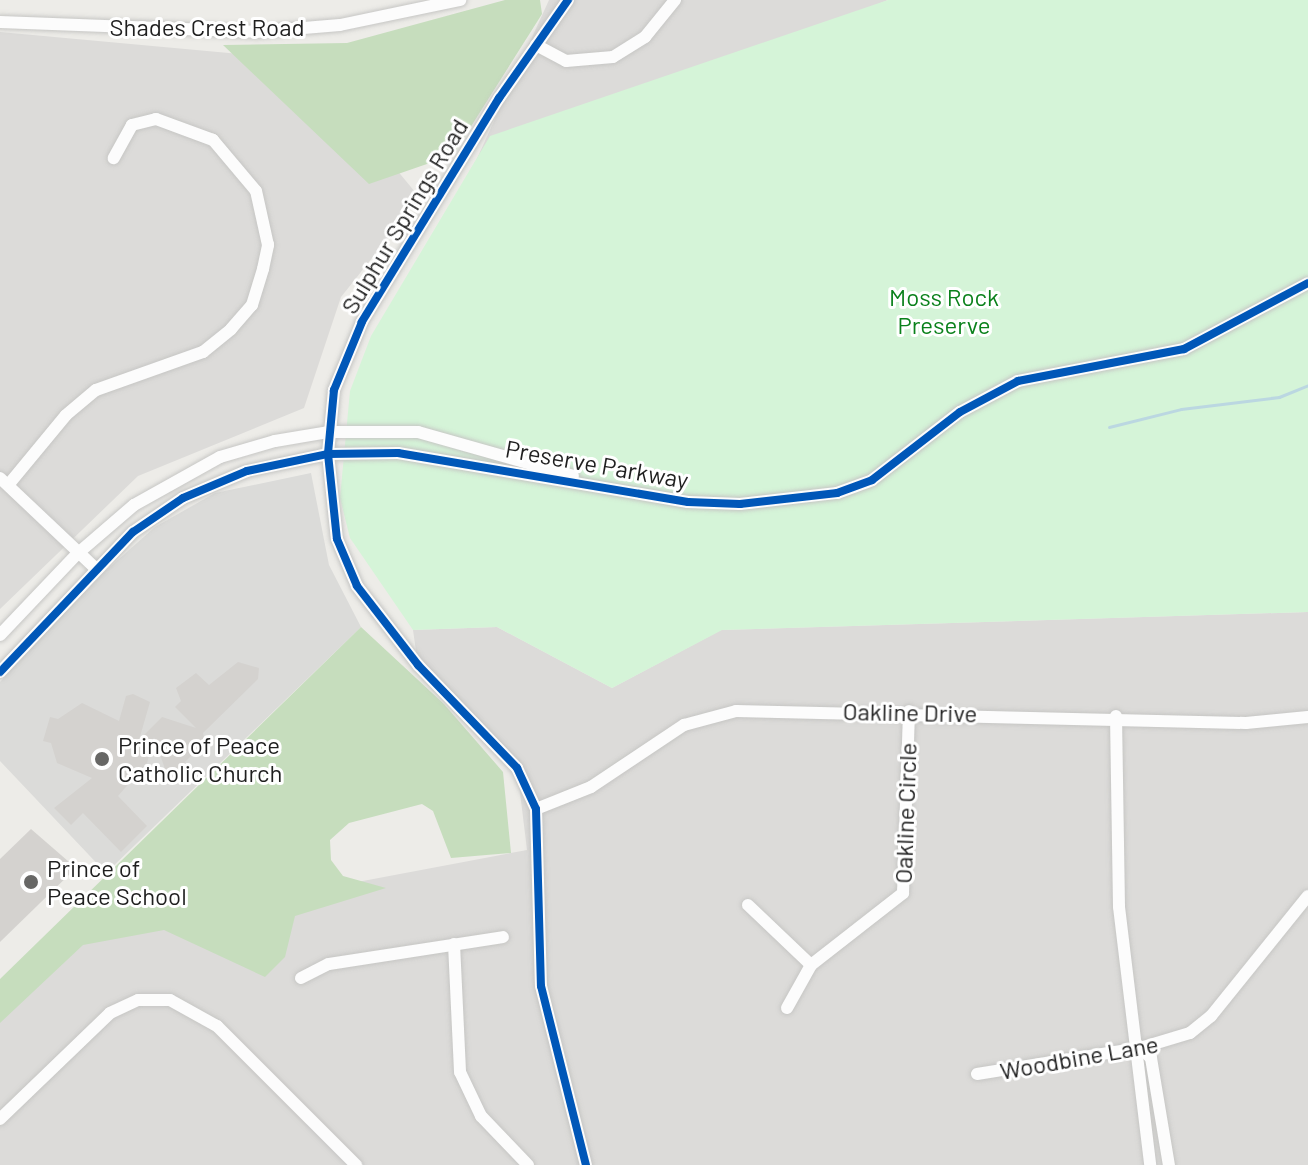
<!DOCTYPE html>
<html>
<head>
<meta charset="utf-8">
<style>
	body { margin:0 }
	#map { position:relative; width:1308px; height:1165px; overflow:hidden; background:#edece8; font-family:Barlow,sans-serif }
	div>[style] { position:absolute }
	.residential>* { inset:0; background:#dcdbd9 }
	.religious>* { inset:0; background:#dbdbd9 }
	.forest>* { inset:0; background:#c6ddbd }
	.park>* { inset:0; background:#d5f4d8 }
	.stream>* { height:3px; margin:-1.5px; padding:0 1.5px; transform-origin:1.5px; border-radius:1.5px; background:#bbd7e1 }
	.building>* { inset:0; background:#d4d2cf }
	.roads { filter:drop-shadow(0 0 2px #c6c6c4) drop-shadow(0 0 2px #c6c6c4) }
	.minor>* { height:12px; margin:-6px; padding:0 6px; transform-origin:6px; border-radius:6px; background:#fcfcfc }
	.cycleway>* { height:8px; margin:-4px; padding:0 4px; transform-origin:4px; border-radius:4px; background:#0057b8 }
	.dots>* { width:22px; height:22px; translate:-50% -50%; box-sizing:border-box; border:4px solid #fff; border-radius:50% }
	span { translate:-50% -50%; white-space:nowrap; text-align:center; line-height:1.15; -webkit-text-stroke:6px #fff; paint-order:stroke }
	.street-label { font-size:24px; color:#1f1f1f }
	.park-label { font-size:24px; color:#0a811b }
	.poi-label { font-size:24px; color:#1f1f1f }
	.left { translate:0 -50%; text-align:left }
</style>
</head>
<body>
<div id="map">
	<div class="residential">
		<i style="clip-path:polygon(549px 0,888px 0,470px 174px)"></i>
		<i style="clip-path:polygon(0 32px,306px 60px,420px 198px,341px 297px,304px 408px,138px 476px,0 609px)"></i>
		<i style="clip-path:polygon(1308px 612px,1308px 1165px,0 1165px,0 1013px,82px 934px,527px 850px,517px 768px,418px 665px,413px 630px,497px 627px,612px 688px,721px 630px)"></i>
	</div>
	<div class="religious">
		<i style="clip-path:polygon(311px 473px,329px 565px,361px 627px,106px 873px,0 761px,0 682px,84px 590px,155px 527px,215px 493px)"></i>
	</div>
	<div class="forest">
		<i style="clip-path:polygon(505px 0,540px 0,542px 14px,453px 155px,369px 184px,223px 45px,347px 43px)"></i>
		<i style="clip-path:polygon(361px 627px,444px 704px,503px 772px,511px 853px,451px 858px,433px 811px,422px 804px,349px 823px,330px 840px,331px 860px,343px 876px,386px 888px,295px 916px,285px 957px,265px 977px,164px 930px,83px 945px,0 1023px,0 979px)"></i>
	</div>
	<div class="park">
		<i style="clip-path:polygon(888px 0,1308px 0,1308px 612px,722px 630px,612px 688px,497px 627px,413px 630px,350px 538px,340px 498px,350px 391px,371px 336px,490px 136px)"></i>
	</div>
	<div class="stream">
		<i style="left:1109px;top:427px;width:74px;rotate:-14deg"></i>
		<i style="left:1181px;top:409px;width:99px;rotate:-7deg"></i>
		<i style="left:1279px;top:397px;width:31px;rotate:-22deg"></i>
	</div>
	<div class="building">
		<i style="clip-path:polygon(238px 662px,259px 668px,258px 679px,203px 733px,205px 742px,185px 762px,189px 767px,181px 775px,165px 769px,154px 737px,147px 763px,118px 796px,147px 826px,121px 852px,83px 813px,71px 825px,54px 808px,92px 778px,57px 763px,51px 743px,43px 741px,50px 717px,58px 719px,82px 703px,119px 721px,126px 696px,133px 694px,150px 702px,139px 740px,162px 717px,196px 728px,175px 707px,181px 701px,176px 688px,196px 673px,209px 685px)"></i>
		<i style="clip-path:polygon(31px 829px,76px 868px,0 942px,0 859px)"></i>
	</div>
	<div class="roads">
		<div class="minor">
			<i style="left:568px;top:0;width:120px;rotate:125.1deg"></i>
			<i style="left:499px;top:98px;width:263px;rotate:121.5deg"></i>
			<i style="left:362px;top:322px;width:74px;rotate:112.4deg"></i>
			<i style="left:334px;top:390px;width:64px;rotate:95.4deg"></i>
			<i style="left:328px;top:454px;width:85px;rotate:84deg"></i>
			<i style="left:337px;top:539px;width:51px;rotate:66.9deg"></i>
			<i style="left:357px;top:586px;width:100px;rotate:52.3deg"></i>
			<i style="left:418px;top:665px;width:143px;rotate:46.1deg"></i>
			<i style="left:517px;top:768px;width:45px;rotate:65.1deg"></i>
			<i style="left:536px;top:809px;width:177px;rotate:88.4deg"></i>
			<i style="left:541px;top:986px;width:185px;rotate:75.9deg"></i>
			<i style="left:0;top:22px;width:256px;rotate:2.2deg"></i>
			<i style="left:256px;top:32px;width:84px;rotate:-4.8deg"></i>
			<i style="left:340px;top:25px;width:123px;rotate:-11.8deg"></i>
			<i style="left:536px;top:45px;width:34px;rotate:28deg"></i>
			<i style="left:566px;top:61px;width:47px;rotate:-4.9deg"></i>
			<i style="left:613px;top:57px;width:38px;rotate:-32deg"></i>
			<i style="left:645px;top:37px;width:48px;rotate:-51deg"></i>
			<i style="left:0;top:478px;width:129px;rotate:43.4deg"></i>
			<i style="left:9px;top:484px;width:89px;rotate:-50.4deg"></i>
			<i style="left:66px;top:415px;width:39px;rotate:-40deg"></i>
			<i style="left:96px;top:390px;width:114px;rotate:-19.6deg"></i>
			<i style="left:203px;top:352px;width:36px;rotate:-39deg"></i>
			<i style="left:231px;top:329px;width:32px;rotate:-49deg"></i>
			<i style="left:252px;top:305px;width:38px;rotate:-73deg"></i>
			<i style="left:263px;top:269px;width:25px;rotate:-78deg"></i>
			<i style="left:268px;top:245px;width:55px;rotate:-102.5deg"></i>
			<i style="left:256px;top:191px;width:67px;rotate:-130.1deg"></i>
			<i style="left:213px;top:140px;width:61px;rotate:-159.8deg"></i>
			<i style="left:156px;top:119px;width:25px;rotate:166deg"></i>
			<i style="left:132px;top:125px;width:38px;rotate:119deg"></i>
			<i style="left:0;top:635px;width:112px;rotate:-46.5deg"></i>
			<i style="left:77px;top:554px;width:75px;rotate:-40.7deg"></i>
			<i style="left:134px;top:505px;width:98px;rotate:-29.2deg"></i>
			<i style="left:220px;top:457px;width:57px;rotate:-16.2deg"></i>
			<i style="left:275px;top:441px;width:55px;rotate:-9.5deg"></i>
			<i style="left:329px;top:432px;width:89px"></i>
			<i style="left:418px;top:432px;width:161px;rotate:15.8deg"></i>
			<i style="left:0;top:672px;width:193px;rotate:-46.5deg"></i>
			<i style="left:133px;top:532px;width:60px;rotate:-34.2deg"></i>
			<i style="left:183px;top:498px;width:69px;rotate:-22.9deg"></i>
			<i style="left:247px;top:471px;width:83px;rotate:-11.9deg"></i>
			<i style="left:328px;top:454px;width:70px;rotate:-0.8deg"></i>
			<i style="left:398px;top:453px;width:294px;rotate:9.6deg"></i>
			<i style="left:688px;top:502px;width:52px;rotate:2.2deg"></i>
			<i style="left:740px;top:504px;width:98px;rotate:-6.5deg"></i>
			<i style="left:837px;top:493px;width:37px;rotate:-20deg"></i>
			<i style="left:872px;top:480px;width:111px;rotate:-37.7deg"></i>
			<i style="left:960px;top:412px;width:66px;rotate:-28.1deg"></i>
			<i style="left:1018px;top:381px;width:169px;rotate:-10.9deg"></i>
			<i style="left:1184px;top:349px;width:140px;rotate:-28deg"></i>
			<i style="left:1116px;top:716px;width:191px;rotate:89.1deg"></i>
			<i style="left:1119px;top:907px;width:260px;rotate:83.1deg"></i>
			<i style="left:536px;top:809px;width:59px;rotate:-21.8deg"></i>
			<i style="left:591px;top:787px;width:112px;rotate:-33.7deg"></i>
			<i style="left:684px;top:725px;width:54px;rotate:-15.1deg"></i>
			<i style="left:736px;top:711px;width:510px;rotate:1.35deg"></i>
			<i style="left:1246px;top:723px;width:62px;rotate:-5.5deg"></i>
			<i style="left:748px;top:905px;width:87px;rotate:43.6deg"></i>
			<i style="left:454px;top:944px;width:128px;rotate:87.3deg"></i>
			<i style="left:460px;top:1072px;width:49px;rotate:64.5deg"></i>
			<i style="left:481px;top:1116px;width:68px;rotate:46.2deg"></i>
			<i style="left:301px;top:978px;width:31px;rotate:-27deg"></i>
			<i style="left:329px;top:964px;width:176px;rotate:-8.8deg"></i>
			<i style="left:787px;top:1008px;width:49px;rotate:-60.8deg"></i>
			<i style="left:811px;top:965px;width:117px;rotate:-38deg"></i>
			<i style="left:903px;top:893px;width:182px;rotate:-88.1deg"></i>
			<i style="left:1140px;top:1048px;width:15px;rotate:42deg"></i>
			<i style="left:1151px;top:1058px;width:109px;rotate:80.5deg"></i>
			<i style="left:977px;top:1074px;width:165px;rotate:-9.1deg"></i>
			<i style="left:1140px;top:1048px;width:52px;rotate:-16.7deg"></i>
			<i style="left:1190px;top:1033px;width:27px;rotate:-39deg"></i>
			<i style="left:1211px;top:1016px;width:154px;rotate:-51.1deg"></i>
			<i style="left:0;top:1119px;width:153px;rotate:-43.9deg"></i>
			<i style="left:110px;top:1013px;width:31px;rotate:-25deg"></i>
			<i style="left:138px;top:1000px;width:32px"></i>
			<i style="left:170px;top:1000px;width:54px;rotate:29deg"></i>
			<i style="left:217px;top:1026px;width:197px;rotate:45deg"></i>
		</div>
	</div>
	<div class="cycleway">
		<i style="left:568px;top:0;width:120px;rotate:125.1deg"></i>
		<i style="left:499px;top:98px;width:263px;rotate:121.5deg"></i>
		<i style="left:362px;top:322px;width:74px;rotate:112.4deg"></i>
		<i style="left:334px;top:390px;width:64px;rotate:95.4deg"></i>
		<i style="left:328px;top:454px;width:85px;rotate:84deg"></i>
		<i style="left:337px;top:539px;width:51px;rotate:66.9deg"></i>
		<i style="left:357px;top:586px;width:100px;rotate:52.3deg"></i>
		<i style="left:418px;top:665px;width:143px;rotate:46.1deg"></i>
		<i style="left:517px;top:768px;width:45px;rotate:65.1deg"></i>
		<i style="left:536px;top:809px;width:177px;rotate:88.4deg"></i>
		<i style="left:541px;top:986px;width:185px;rotate:75.9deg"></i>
		<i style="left:0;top:672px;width:193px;rotate:-46.5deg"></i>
		<i style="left:133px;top:532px;width:60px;rotate:-34.2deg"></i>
		<i style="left:183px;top:498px;width:69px;rotate:-22.9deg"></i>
		<i style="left:247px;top:471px;width:83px;rotate:-11.9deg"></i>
		<i style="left:328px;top:454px;width:70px;rotate:-0.8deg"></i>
		<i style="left:398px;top:453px;width:294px;rotate:9.6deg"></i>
		<i style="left:688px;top:502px;width:52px;rotate:2.2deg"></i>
		<i style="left:740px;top:504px;width:98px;rotate:-6.5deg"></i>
		<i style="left:837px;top:493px;width:37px;rotate:-20deg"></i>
		<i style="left:872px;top:480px;width:111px;rotate:-37.7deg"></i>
		<i style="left:960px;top:412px;width:66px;rotate:-28.1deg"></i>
		<i style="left:1018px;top:381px;width:169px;rotate:-10.9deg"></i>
		<i style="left:1184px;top:349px;width:140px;rotate:-28deg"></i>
	</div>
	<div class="dots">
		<i style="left:102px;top:759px;background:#676765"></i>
		<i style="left:31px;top:882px;background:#676765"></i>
	</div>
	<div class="street-label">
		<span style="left:207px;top:27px">Shades Crest Road</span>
		<span style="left:404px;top:216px;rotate:-59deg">Sulphur Springs Road</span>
		<span style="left:597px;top:464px;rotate:10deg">Preserve Parkway</span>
		<span style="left:910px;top:712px;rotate:1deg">Oakline Drive</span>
		<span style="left:905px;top:813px;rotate:-88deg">Oakline Circle</span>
		<span style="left:1079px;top:1057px;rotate:-10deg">Woodbine Lane</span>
	</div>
	<div class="park-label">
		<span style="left:944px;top:311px">Moss Rock<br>Preserve</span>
	</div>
	<div class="poi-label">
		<span class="left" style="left:118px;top:759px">Prince of Peace<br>Catholic Church</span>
		<span class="left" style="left:47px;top:882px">Prince of<br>Peace School</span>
	</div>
</div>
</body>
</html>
